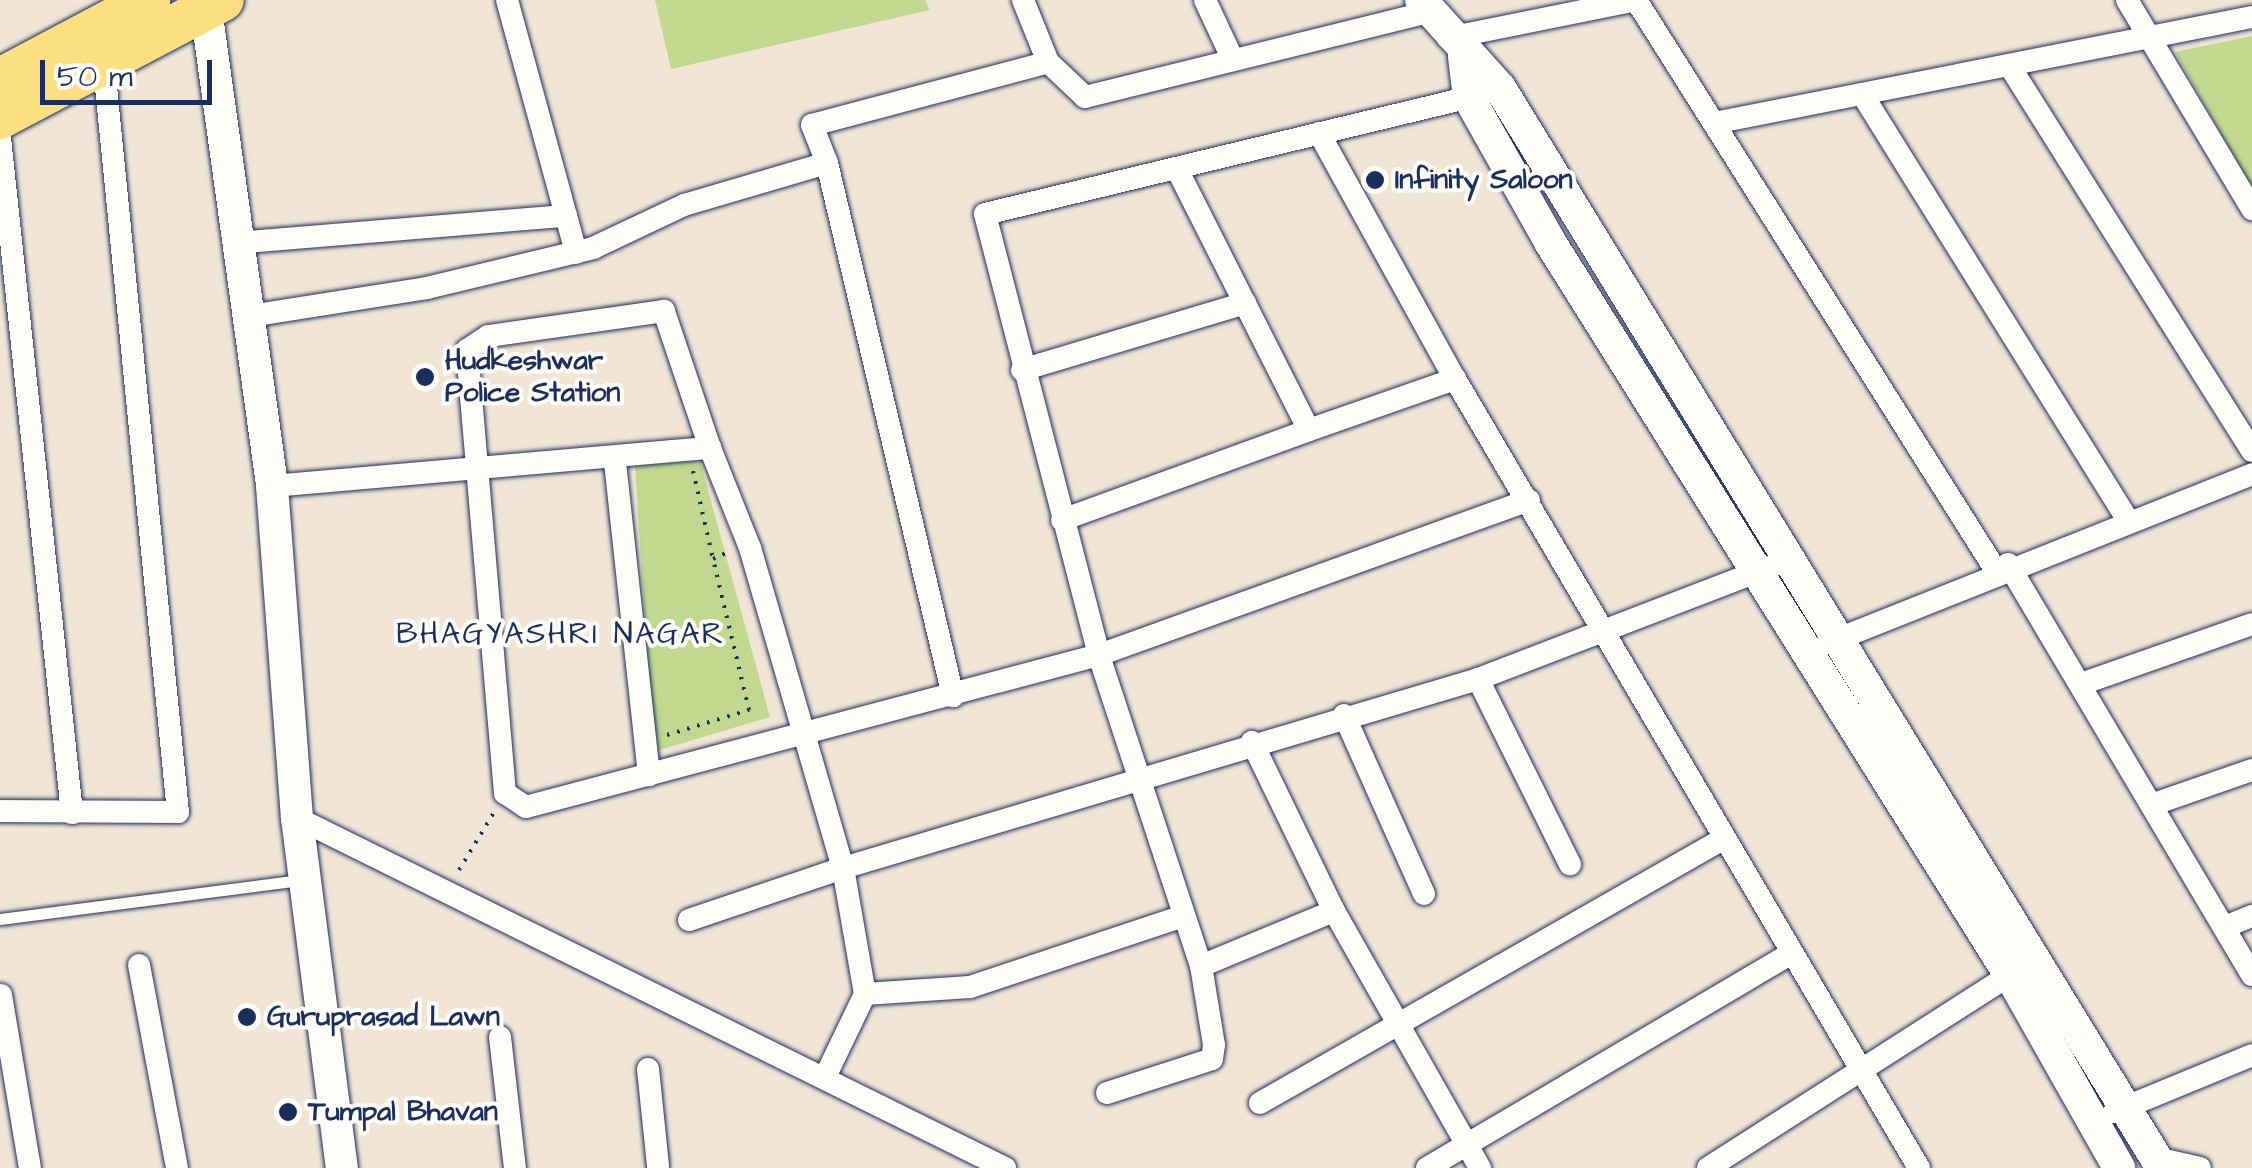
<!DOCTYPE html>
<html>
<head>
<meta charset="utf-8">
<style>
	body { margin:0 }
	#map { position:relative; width:2252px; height:1168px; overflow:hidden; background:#f1e6d6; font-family:"Architects Daughter",sans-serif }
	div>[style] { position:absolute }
	.green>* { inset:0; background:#c1d98f }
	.path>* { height:4px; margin-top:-2px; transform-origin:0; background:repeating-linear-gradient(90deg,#1b2f5e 0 2.5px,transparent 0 10.5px) }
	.roads { filter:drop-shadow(0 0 2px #1b2f5e) drop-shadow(0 0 2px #1b2f5e) }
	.lane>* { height:11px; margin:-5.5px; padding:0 5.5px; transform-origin:5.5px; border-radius:5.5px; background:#fdfcf7 }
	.street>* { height:22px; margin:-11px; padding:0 11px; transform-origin:11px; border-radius:11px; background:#fdfcf7 }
	.secondary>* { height:32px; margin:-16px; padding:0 16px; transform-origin:16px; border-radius:16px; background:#fdfcf7 }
	.highway>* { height:42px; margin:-21px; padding:0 21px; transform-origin:21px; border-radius:21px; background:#fce080 }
	.dots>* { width:28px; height:28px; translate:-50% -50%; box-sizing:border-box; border:5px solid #fdfcf7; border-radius:50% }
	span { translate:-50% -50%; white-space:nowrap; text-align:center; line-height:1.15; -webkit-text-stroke:8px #fdfcf7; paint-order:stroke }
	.poi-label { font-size:28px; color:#1b2f5e; font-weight:700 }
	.left { translate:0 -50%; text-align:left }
	.neighbourhood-label { font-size:30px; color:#1b2f5e; letter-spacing:2.5px }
	.scale { position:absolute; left:40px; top:60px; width:172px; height:45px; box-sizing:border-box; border:5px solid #1b2f5e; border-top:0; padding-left:12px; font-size:30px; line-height:35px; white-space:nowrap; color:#1b2f5e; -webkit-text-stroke:8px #fdfcf7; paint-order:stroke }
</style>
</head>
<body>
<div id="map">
	<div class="green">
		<i style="clip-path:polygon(655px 0,925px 0,930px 10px,671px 69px)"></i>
		<i style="clip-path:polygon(2252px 36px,2252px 188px,2175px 52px)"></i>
		<i style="clip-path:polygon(700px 461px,770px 717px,653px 752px,635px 465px)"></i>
	</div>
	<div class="path">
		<i style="left:693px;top:471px;width:90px;rotate:77.2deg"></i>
		<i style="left:667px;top:735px;width:86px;rotate:-17deg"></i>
		<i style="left:749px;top:710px;width:155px;rotate:-103.4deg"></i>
		<i style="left:713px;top:559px;width:14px;rotate:-25deg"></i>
		<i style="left:459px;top:870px;width:66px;rotate:-58.7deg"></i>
	</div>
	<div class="roads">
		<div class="lane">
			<i style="left:0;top:919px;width:303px;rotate:-7.4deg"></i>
		</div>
		<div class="street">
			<i style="left:507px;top:0;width:262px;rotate:74.7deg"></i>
			<i style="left:1023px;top:0;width:67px;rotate:68deg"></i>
			<i style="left:1205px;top:0;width:64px;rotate:65deg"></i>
			<i style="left:1636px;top:0;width:673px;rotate:57.75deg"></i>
			<i style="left:2127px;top:0;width:244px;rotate:59.1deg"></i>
			<i style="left:1448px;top:38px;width:192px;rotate:-11.4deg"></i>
			<i style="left:2009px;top:65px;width:456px;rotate:57.8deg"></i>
			<i style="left:1862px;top:94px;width:504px;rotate:58.04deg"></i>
			<i style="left:1714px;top:123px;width:548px;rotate:-11.15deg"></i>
			<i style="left:1319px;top:133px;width:281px;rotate:61.1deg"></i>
			<i style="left:0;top:138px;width:679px;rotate:83.91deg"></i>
			<i style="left:827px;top:163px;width:548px;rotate:76.7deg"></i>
			<i style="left:1177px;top:169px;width:292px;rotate:63.2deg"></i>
			<i style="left:1309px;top:430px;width:155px;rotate:-19.3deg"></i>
			<i style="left:1455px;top:379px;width:915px;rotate:59.54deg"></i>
			<i style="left:235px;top:243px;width:332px;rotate:-4.7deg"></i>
			<i style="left:244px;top:317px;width:185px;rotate:-9deg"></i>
			<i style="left:427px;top:288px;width:171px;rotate:-13.5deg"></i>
			<i style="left:593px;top:248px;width:101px;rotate:-25.3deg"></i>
			<i style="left:684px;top:205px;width:149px;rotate:-16.4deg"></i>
			<i style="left:827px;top:163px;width:41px;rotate:-111.5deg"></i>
			<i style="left:812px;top:125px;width:244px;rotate:-14.9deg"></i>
			<i style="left:1048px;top:62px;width:51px;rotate:43.4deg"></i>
			<i style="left:1085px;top:97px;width:354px;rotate:-13.9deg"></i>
			<i style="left:1022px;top:370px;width:233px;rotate:-16.7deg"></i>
			<i style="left:710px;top:448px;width:145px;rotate:-108.6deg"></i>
			<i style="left:664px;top:311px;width:178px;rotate:171.9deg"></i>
			<i style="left:488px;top:336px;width:25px;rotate:146deg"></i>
			<i style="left:467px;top:350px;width:445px;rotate:85.1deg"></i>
			<i style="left:505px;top:793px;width:25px;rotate:34deg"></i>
			<i style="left:526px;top:807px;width:593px;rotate:-14.86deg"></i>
			<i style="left:1099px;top:655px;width:457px;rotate:-19.8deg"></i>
			<i style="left:615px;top:462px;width:315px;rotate:83.8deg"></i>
			<i style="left:272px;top:486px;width:440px;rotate:-5deg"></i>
			<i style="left:710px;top:448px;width:108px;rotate:68.2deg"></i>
			<i style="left:750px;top:548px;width:333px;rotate:73.8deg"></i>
			<i style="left:843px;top:868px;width:663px;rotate:-16.57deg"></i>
			<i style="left:1478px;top:679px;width:330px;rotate:-21deg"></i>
			<i style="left:1062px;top:520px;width:263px;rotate:-20deg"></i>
			<i style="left:2008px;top:564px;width:478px;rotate:59.3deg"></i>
			<i style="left:1828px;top:643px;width:456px;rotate:-21.7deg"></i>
			<i style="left:1478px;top:679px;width:207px;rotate:63.6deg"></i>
			<i style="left:2081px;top:684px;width:181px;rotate:-19.3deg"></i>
			<i style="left:1344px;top:715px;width:196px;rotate:65.9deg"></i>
			<i style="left:2154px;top:804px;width:104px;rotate:-19.1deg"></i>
			<i style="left:0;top:811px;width:178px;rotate:0.3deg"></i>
			<i style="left:178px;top:812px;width:759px;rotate:-95.67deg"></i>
			<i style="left:297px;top:818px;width:790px;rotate:26.31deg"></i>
			<i style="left:1334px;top:911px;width:296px;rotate:60.4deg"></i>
			<i style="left:689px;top:920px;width:163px;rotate:-18.7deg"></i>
			<i style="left:843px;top:868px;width:128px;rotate:80.1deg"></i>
			<i style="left:865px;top:994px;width:90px;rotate:115.7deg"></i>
			<i style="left:2227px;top:926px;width:27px;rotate:-22deg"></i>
			<i style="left:139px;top:965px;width:207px;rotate:79.4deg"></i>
			<i style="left:1201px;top:966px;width:144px;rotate:-22.5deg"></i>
			<i style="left:1334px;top:911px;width:188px;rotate:-115.9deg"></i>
			<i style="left:865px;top:994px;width:105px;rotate:-3.8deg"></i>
			<i style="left:970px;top:987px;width:225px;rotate:-18.4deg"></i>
			<i style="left:1px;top:995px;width:175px;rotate:80.5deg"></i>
			<i style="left:500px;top:1037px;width:132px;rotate:83.5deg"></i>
			<i style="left:648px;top:1069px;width:98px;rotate:84.1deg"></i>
			<i style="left:1107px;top:1093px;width:110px;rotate:-17.9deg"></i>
			<i style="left:1212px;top:1059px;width:14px;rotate:-82deg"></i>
			<i style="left:1214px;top:1045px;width:80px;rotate:-99.3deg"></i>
			<i style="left:1201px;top:966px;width:327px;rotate:-108.2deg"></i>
			<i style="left:1099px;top:655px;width:455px;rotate:-104.5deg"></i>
			<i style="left:985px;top:214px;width:512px;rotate:-13.55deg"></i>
			<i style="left:1260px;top:1103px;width:533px;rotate:-29.69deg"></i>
			<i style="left:2114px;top:1112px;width:149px;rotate:-22.4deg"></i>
			<i style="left:2156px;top:1158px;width:45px;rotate:12.8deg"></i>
			<i style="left:1427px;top:1168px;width:420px;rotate:-30.5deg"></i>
			<i style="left:1708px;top:1168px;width:358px;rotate:-32.6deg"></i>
		</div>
		<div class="secondary">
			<i style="left:1421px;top:0;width:118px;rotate:48.1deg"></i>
			<i style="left:1500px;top:88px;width:1267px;rotate:58.49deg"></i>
			<i style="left:206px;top:9px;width:482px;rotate:82.1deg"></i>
			<i style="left:272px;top:486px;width:333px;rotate:85.7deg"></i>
			<i style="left:297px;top:818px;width:353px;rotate:82.7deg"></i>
			<i style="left:1464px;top:57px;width:41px;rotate:83deg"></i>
			<i style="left:1469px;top:98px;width:165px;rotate:60.6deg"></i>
			<i style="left:1550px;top:242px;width:865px;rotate:57.89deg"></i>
			<i style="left:2010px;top:975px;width:222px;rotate:60.5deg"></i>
		</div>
		<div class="highway">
			<i style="left:0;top:79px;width:169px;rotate:-27.9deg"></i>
			<i style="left:0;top:118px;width:252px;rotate:-27.9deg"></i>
		</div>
	</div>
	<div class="dots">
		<i style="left:1375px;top:180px;background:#1b2f5e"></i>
		<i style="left:425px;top:377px;background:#1b2f5e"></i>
		<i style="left:247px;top:1017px;background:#1b2f5e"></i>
		<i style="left:288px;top:1112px;background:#1b2f5e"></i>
	</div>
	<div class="poi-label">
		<span class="left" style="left:1395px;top:180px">Infinity Saloon</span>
		<span class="left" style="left:445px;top:377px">Hudkeshwar<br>Police Station</span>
		<span class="left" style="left:267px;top:1017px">Guruprasad Lawn</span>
		<span class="left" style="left:308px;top:1112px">Tumpal Bhavan</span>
	</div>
	<div class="neighbourhood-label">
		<span style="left:561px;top:634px">BHAGYASHRI NAGAR</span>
	</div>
	<div class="scale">50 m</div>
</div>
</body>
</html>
